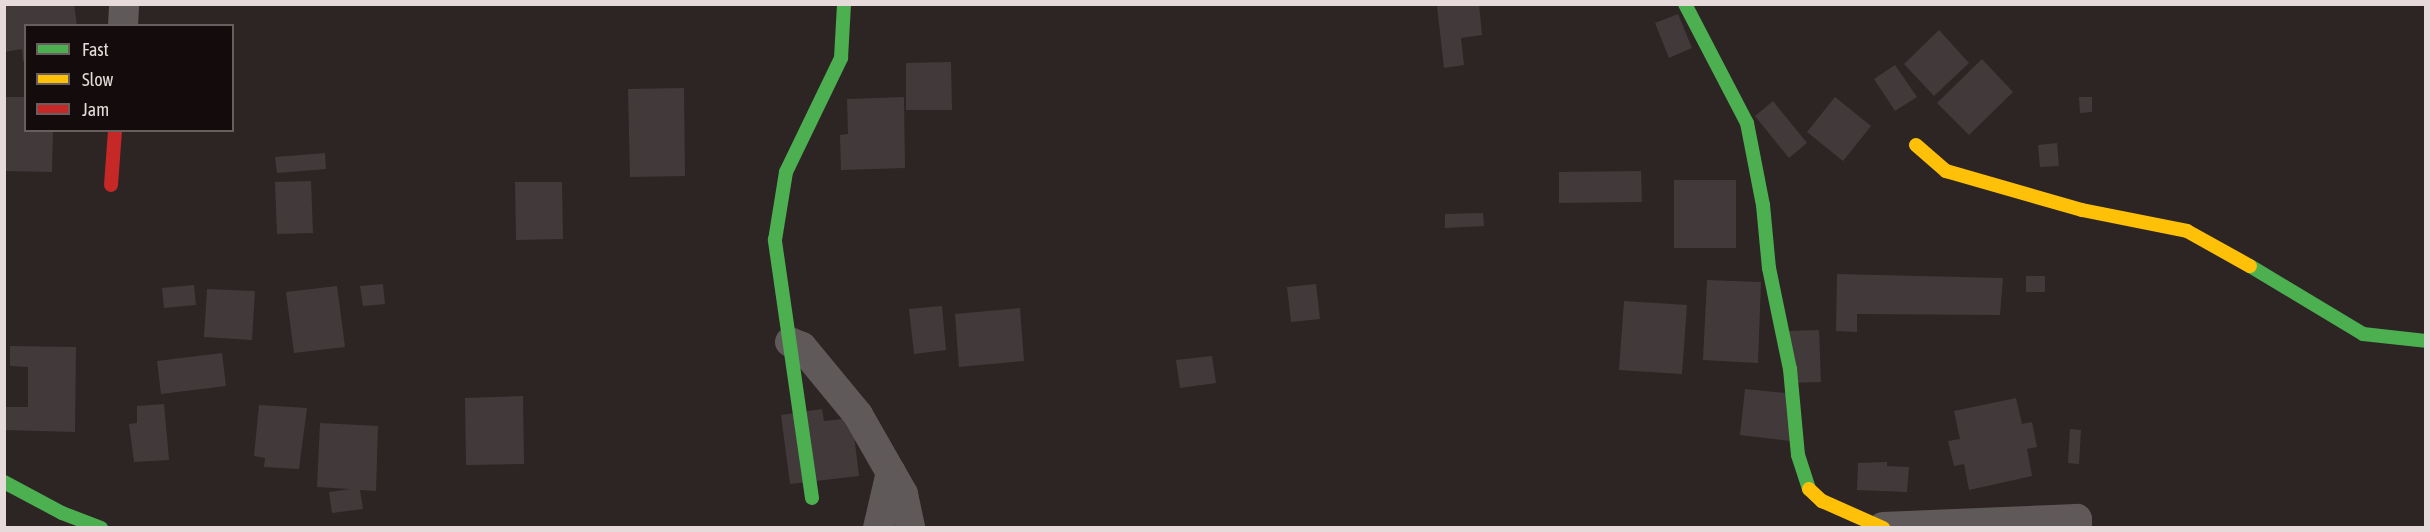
<!DOCTYPE html>
<html>
<head>
<meta charset="utf-8">
<style>
	body { margin:0 }
	#map { position:relative; width:2430px; height:532px; overflow:hidden; background:#2d2424; font-family:"Asap Condensed",sans-serif }
	div>[style] { position:absolute }
	.building>* { inset:0; background:#423a3a }
	.street>* { height:30px; margin:-15px; padding:0 15px; transform-origin:15px; border-radius:15px; background:#605959 }
	.fast>* { height:14px; margin:-7px; padding:0 7px; transform-origin:7px; border-radius:7px; background:#4caf50 }
	.slow>* { height:14px; margin:-7px; padding:0 7px; transform-origin:7px; border-radius:7px; background:#ffc107 }
	.jam>* { height:14px; margin:-7px; padding:0 7px; transform-origin:7px; border-radius:7px; background:#c62828 }
	span { translate:-50% -50%; white-space:nowrap; text-align:center; line-height:1.15; -webkit-text-stroke:4.5px #140c0c; paint-order:stroke }
	.frame { position:absolute; inset:0; border:6px solid #e6dada; pointer-events:none }
	.legend { position:absolute; left:24px; top:24px; width:210px; height:108px; box-sizing:border-box; background:#140c0c; border:2px solid #685e5e; margin:0; padding:8px 10px; list-style:none; font-size:18px; color:#e6dada }
	.legend li { display:flex; align-items:center; gap:12px; height:30px }
	.legend b { width:30px; border:2px solid #685e5e }
</style>
</head>
<body>
<div id="map">
	<div class="building">
		<i style="clip-path:polygon(4px 4px,74px 4px,77px 26px,26px 26px,26px 61px,23px 61px,22px 49px,4px 52px)"></i>
		<i style="clip-path:polygon(1453px 4px,1479px 4px,1482px 35px,1461px 38px,1464px 65px,1444px 68px,1437px 6px)"></i>
		<i style="clip-path:polygon(1678px 14px,1692px 48px,1669px 58px,1655px 23px)"></i>
		<i style="clip-path:polygon(1939px 30px,1969px 63px,1934px 96px,1904px 64px)"></i>
		<i style="clip-path:polygon(1982px 59px,2013px 92px,1969px 135px,1937px 103px)"></i>
		<i style="clip-path:polygon(951px 62px,952px 110px,906px 110px,906px 63px)"></i>
		<i style="clip-path:polygon(1895px 65px,1917px 97px,1895px 111px,1874px 79px)"></i>
		<i style="clip-path:polygon(684px 88px,685px 176px,630px 177px,628px 89px)"></i>
		<i style="clip-path:polygon(4px 97px,26px 97px,26px 130px,53px 130px,52px 172px,4px 171px)"></i>
		<i style="clip-path:polygon(904px 97px,905px 168px,841px 170px,840px 135px,848px 134px,847px 99px)"></i>
		<i style="clip-path:polygon(1835px 97px,1871px 126px,1843px 161px,1807px 132px)"></i>
		<i style="clip-path:polygon(2079px 97px,2092px 97px,2092px 112px,2080px 113px)"></i>
		<i style="clip-path:polygon(1773px 101px,1807px 143px,1789px 158px,1755px 116px)"></i>
		<i style="clip-path:polygon(2057px 143px,2059px 166px,2040px 167px,2038px 145px)"></i>
		<i style="clip-path:polygon(325px 153px,326px 169px,277px 173px,275px 157px)"></i>
		<i style="clip-path:polygon(1641px 171px,1642px 202px,1559px 203px,1559px 172px)"></i>
		<i style="clip-path:polygon(1674px 180px,1736px 180px,1736px 248px,1674px 248px)"></i>
		<i style="clip-path:polygon(311px 181px,313px 233px,277px 234px,275px 182px)"></i>
		<i style="clip-path:polygon(515px 182px,562px 182px,563px 239px,516px 240px)"></i>
		<i style="clip-path:polygon(1483px 213px,1484px 226px,1445px 228px,1445px 214px)"></i>
		<i style="clip-path:polygon(1837px 274px,2003px 278px,2000px 315px,1857px 314px,1857px 332px,1836px 331px)"></i>
		<i style="clip-path:polygon(2026px 276px,2045px 276px,2045px 292px,2026px 292px)"></i>
		<i style="clip-path:polygon(1707px 280px,1761px 282px,1758px 363px,1703px 360px)"></i>
		<i style="clip-path:polygon(383px 284px,385px 304px,363px 306px,360px 286px)"></i>
		<i style="clip-path:polygon(1316px 284px,1320px 319px,1291px 322px,1287px 287px)"></i>
		<i style="clip-path:polygon(194px 285px,196px 305px,164px 308px,162px 288px)"></i>
		<i style="clip-path:polygon(337px 286px,345px 347px,294px 353px,286px 292px)"></i>
		<i style="clip-path:polygon(207px 289px,255px 291px,252px 340px,204px 337px)"></i>
		<i style="clip-path:polygon(1624px 301px,1687px 305px,1682px 374px,1619px 370px)"></i>
		<i style="clip-path:polygon(942px 306px,946px 350px,914px 354px,909px 309px)"></i>
		<i style="clip-path:polygon(1020px 308px,1024px 361px,959px 367px,955px 314px)"></i>
		<i style="clip-path:polygon(1819px 330px,1821px 382px,1789px 383px,1787px 331px)"></i>
		<i style="clip-path:polygon(10px 346px,76px 347px,75px 432px,4px 430px,4px 407px,28px 407px,28px 367px,10px 366px)"></i>
		<i style="clip-path:polygon(222px 353px,226px 386px,161px 394px,157px 361px)"></i>
		<i style="clip-path:polygon(1212px 356px,1216px 383px,1180px 388px,1176px 360px)"></i>
		<i style="clip-path:polygon(1745px 389px,1796px 394px,1791px 441px,1740px 435px)"></i>
		<i style="clip-path:polygon(523px 396px,524px 464px,466px 465px,465px 398px)"></i>
		<i style="clip-path:polygon(2016px 398px,2022px 424px,2032px 422px,2037px 447px,2027px 449px,2032px 476px,1969px 490px,1964px 464px,1954px 466px,1948px 441px,1960px 439px,1954px 411px)"></i>
		<i style="clip-path:polygon(164px 404px,169px 460px,134px 462px,129px 424px,137px 423px,137px 406px)"></i>
		<i style="clip-path:polygon(259px 405px,307px 408px,299px 469px,264px 467px,265px 458px,254px 456px)"></i>
		<i style="clip-path:polygon(822px 409px,824px 421px,852px 418px,859px 476px,790px 484px,781px 415px)"></i>
		<i style="clip-path:polygon(320px 423px,378px 426px,376px 491px,360px 490px,363px 509px,332px 513px,329px 492px,350px 489px,317px 487px)"></i>
		<i style="clip-path:polygon(2070px 429px,2081px 430px,2079px 464px,2068px 463px)"></i>
		<i style="clip-path:polygon(1887px 462px,1887px 466px,1909px 467px,1907px 492px,1857px 490px,1858px 463px)"></i>
	</div>
	<div class="street">
		<i style="left:123px;top:26px;width:22px;rotate:-87deg"></i>
		<i style="left:790px;top:342px;width:13px;rotate:23deg"></i>
		<i style="left:802px;top:347px;width:88px;rotate:50.5deg"></i>
		<i style="left:858px;top:415px;width:91px;rotate:60.3deg"></i>
		<i style="left:903px;top:494px;width:35px;rotate:78deg"></i>
		<i style="left:1883px;top:527px;width:194px;rotate:-2.4deg"></i>
		<i style="left:2077px;top:519px;width:9px;rotate:90deg"></i>
		<i style="left:878px;top:528px;width:57px;rotate:-76.9deg"></i>
	</div>
	<div class="fast">
		<i style="left:1685px;top:4px;width:134px;rotate:62.5deg"></i>
		<i style="left:1747px;top:123px;width:84px;rotate:79deg"></i>
		<i style="left:1763px;top:205px;width:63px;rotate:84.6deg"></i>
		<i style="left:1769px;top:268px;width:103px;rotate:78.3deg"></i>
		<i style="left:1790px;top:369px;width:86px;rotate:84.7deg"></i>
		<i style="left:1798px;top:455px;width:36px;rotate:72deg"></i>
		<i style="left:2250px;top:266px;width:132px;rotate:31deg"></i>
		<i style="left:2363px;top:334px;width:63px;rotate:6.3deg"></i>
		<i style="left:4px;top:482px;width:66px;rotate:28.1deg"></i>
		<i style="left:62px;top:513px;width:42px;rotate:21deg"></i>
		<i style="left:812px;top:498px;width:261px;rotate:-98.2deg"></i>
		<i style="left:775px;top:240px;width:69px;rotate:-80.8deg"></i>
		<i style="left:786px;top:172px;width:127px;rotate:-64.2deg"></i>
		<i style="left:841px;top:58px;width:54px;rotate:-86.8deg"></i>
	</div>
	<div class="slow">
		<i style="left:1916px;top:145px;width:40px;rotate:41deg"></i>
		<i style="left:1946px;top:171px;width:141px;rotate:16deg"></i>
		<i style="left:2082px;top:210px;width:107px;rotate:11.3deg"></i>
		<i style="left:2187px;top:231px;width:72px;rotate:29.1deg"></i>
		<i style="left:1809px;top:489px;width:18px;rotate:43deg"></i>
		<i style="left:1822px;top:501px;width:67px;rotate:23.9deg"></i>
	</div>
	<div class="jam">
		<i style="left:111px;top:185px;width:55px;rotate:-85.8deg"></i>
	</div>
	<div class="frame"></div>
	<ul class="legend">
	<li><b style="height:8px;background:#4caf50"></b>Fast</li>
	<li><b style="height:8px;background:#ffc107"></b>Slow</li>
	<li><b style="height:8px;background:#c62828"></b>Jam</li>
	</ul>
</div>
</body>
</html>
